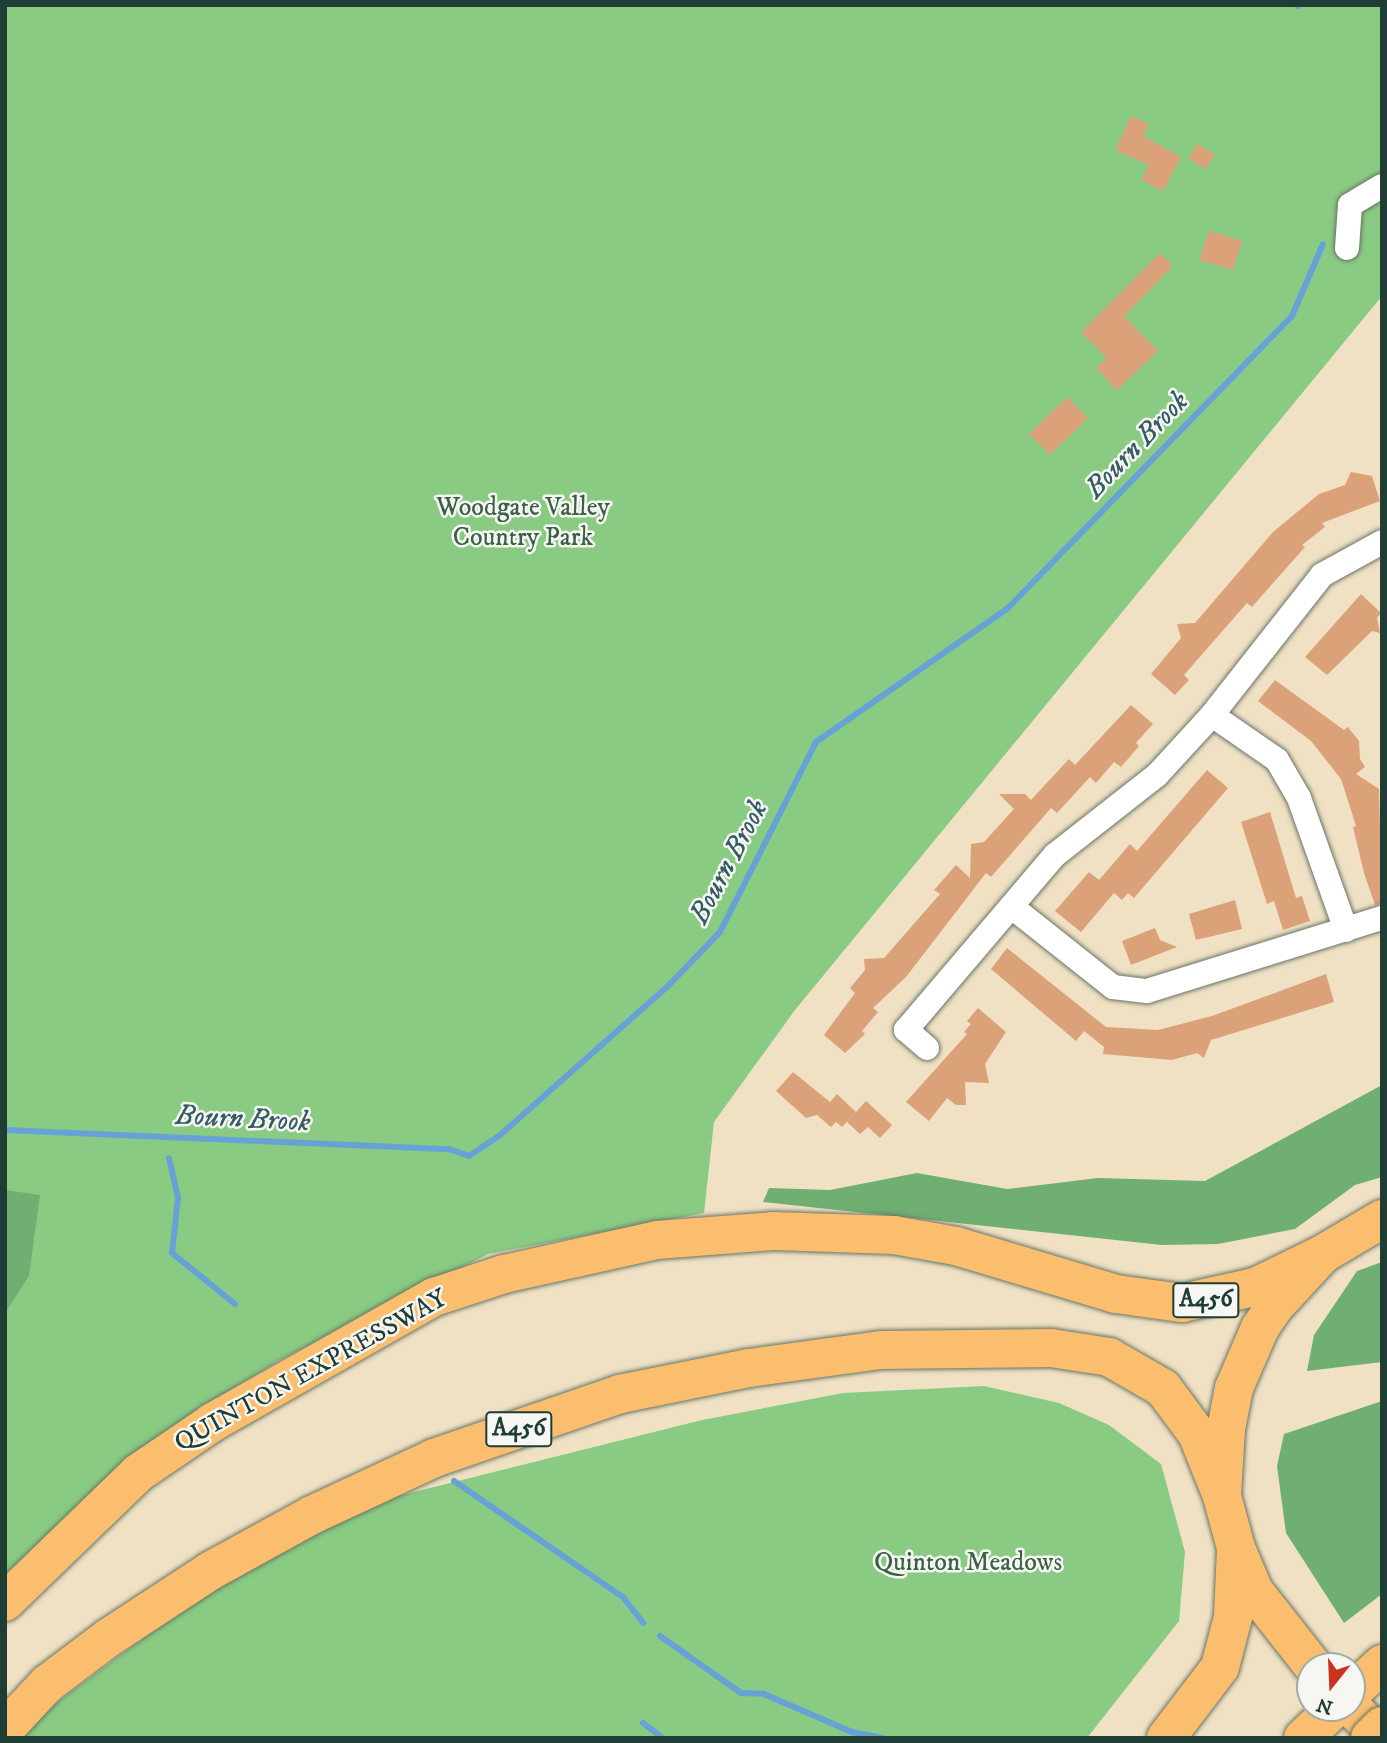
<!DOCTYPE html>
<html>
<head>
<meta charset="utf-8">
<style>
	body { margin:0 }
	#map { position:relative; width:1387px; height:1743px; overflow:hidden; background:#f0e1c4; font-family:"IM FELL DW Pica",serif }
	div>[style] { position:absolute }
	.green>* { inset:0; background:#8acb83 }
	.forest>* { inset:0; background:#6faf71 }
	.stream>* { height:6px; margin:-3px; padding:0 3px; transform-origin:3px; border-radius:3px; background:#67a2d7 }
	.building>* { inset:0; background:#dba178 }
	.roads { filter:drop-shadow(0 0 2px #687666) drop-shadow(0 0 2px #687666) }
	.minor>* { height:24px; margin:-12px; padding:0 12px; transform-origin:12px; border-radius:12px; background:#fff }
	.trunk>* { height:38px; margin:-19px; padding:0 19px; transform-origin:19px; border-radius:19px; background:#fabe6e }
	.motorway>* { height:38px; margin:-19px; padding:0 19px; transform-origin:19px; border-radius:19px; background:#fabe6e }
	.bridges { filter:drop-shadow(0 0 2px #687666) drop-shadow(0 0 2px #687666) }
	.motorway-bridge>* { height:38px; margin:-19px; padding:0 19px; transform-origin:19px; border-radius:19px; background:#fabe6e }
	span { translate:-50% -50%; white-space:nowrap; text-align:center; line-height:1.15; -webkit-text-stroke:5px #f6f6f2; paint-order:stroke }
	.shield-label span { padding:2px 5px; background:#f6f6f2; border:2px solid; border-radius:5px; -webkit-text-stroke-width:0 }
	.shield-label { font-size:24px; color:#1f3d34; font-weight:700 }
	.park-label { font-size:26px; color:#3a6048 }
	.street-label { font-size:26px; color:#1f3d34 }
	.water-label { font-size:28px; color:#355b65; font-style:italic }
	.frame { position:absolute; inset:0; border:7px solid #1f3d34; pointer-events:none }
	.north { position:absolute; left:1296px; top:1652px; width:70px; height:70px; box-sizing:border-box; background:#f6f6f2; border:2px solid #a0aca6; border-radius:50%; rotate:198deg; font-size:19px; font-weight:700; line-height:28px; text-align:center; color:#1f3d34 }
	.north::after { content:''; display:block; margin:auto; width:24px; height:32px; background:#c8321e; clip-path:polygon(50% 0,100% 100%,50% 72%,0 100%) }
</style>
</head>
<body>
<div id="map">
	<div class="green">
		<i style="clip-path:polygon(5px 5px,1382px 5px,1382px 296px,795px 1010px,714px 1122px,704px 1213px,488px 1254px,280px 1360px,195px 1412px,46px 1535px,5px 1581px)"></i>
		<i style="clip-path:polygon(984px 1386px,1059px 1403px,1109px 1425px,1161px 1464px,1185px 1552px,1179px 1621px,1087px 1738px,9px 1738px,196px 1599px,366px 1504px,702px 1420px,843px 1393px)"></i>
	</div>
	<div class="forest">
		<i style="clip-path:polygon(1382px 1085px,1382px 1177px,1355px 1185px,1295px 1229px,1218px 1244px,1162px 1245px,763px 1202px,769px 1188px,830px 1190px,917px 1173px,1007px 1189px,1098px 1178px,1205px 1181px)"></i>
		<i style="clip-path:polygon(5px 1190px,40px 1195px,29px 1276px,5px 1313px)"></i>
		<i style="clip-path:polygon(1382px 1262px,1382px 1362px,1307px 1371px,1314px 1335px,1357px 1271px)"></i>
		<i style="clip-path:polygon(1382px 1401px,1382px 1594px,1344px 1623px,1286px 1533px,1277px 1466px,1284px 1434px)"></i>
	</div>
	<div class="stream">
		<i style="left:1298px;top:5px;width:1px;rotate:90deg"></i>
		<i style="left:5px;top:1130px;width:444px;rotate:2.5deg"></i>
		<i style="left:449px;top:1149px;width:21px;rotate:19deg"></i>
		<i style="left:469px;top:1156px;width:36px;rotate:-34deg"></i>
		<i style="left:499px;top:1136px;width:229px;rotate:-41.6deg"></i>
		<i style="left:670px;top:984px;width:72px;rotate:-46.1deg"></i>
		<i style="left:720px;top:932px;width:213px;rotate:-63.2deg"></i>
		<i style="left:816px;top:742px;width:233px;rotate:-34.9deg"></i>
		<i style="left:1007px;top:609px;width:409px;rotate:-45.8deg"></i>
		<i style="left:1292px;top:316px;width:78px;rotate:-66.7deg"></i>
		<i style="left:169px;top:1158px;width:41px;rotate:77.3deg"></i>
		<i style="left:178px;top:1198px;width:55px;rotate:96.2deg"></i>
		<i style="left:172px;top:1253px;width:81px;rotate:39deg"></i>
		<i style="left:454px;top:1481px;width:205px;rotate:34.5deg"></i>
		<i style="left:623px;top:1597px;width:33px;rotate:52deg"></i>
		<i style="left:660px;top:1636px;width:99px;rotate:35.1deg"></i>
		<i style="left:741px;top:1693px;width:23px;rotate:2deg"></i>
		<i style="left:764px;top:1694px;width:96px;rotate:23.4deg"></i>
		<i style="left:852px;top:1732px;width:31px;rotate:11deg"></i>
		<i style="left:643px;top:1723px;width:25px;rotate:37deg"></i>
	</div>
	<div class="building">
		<i style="clip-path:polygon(1131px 116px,1149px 124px,1143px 136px,1181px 157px,1163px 191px,1141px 180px,1149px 165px,1115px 150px)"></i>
		<i style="clip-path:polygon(1197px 144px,1215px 154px,1206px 169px,1188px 159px)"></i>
		<i style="clip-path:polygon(1209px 231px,1242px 241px,1233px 270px,1199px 260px)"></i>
		<i style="clip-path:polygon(1160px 253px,1173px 266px,1124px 316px,1158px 351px,1117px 390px,1096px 368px,1107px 358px,1081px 332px)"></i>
		<i style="clip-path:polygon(1067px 397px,1088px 418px,1050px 455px,1029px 434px)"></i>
		<i style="clip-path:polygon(1351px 472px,1372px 476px,1380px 501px,1322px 523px,1325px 527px,1302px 545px,1305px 547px,1252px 607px,1247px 603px,1184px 675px,1189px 680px,1175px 695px,1151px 674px,1181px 638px,1177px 624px,1195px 623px,1273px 532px,1319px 494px,1345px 485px)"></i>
		<i style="clip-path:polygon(1361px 594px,1381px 613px,1377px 618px,1380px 633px,1372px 631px,1327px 675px,1305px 657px)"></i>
		<i style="clip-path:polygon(1275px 680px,1344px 730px,1348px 727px,1359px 741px,1360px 759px,1365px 767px,1356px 774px,1379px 789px,1382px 904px,1375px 905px,1364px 873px,1353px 827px,1356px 826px,1341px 779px,1311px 741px,1258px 701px)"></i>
		<i style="clip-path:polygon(1131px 705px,1153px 724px,1136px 743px,1139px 746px,1121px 767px,1114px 762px,1096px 783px,1090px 777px,1057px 813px,1051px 808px,991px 877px,986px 873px,906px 977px,873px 1008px,878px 1012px,862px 1031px,865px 1034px,845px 1053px,824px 1035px,855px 993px,850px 988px,865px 970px,864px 959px,884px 958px,940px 894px,934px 890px,956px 865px,970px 878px,971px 844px,984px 842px,1014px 809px,999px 794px,1025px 794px,1031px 800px,1069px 759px,1075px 765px)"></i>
		<i style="clip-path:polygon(1207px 770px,1228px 788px,1134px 898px,1128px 893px,1122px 900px,1114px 893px,1081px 932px,1055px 911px,1089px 872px,1099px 880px,1130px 844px,1137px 851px)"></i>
		<i style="clip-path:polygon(1270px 812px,1296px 898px,1302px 896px,1310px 921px,1283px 930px,1274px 901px,1267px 904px,1241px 822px)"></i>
		<i style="clip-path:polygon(1235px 900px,1242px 929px,1196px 940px,1189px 914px)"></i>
		<i style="clip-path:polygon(1155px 928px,1160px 940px,1177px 947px,1131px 965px,1122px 941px)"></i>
		<i style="clip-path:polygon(1007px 948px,1106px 1027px,1158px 1030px,1212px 1016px,1326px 974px,1334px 1002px,1211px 1040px,1204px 1058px,1197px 1053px,1172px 1060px,1103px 1054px,1104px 1047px,1084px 1031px,1076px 1041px,991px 969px)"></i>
		<i style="clip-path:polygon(978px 1008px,1006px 1032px,985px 1064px,989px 1083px,965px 1082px,966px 1105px,956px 1105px,947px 1098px,929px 1121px,906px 1102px,967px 1034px,964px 1032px,971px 1024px,967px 1021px)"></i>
		<i style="clip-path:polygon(793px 1072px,830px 1102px,837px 1094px,856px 1112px,842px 1127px,836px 1122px,831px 1127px,817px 1115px,806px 1118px,776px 1091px)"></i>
		<i style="clip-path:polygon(866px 1101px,892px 1125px,880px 1138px,868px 1127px,860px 1134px,847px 1122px)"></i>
	</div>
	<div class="roads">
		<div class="minor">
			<i style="left:1347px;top:248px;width:43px;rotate:-86deg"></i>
			<i style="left:1350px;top:205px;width:37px;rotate:-31deg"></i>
			<i style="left:1212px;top:715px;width:79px;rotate:34.7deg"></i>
			<i style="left:1277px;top:760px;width:44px;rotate:59.9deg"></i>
			<i style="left:1299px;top:798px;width:140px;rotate:70.4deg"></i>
			<i style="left:1012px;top:907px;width:129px;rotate:38.4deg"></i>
			<i style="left:1113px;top:987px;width:34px;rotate:7deg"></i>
			<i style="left:1147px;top:991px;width:246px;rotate:-17.3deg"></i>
			<i style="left:927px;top:1048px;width:28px;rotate:-139deg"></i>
			<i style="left:906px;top:1030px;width:230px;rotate:-49.6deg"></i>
			<i style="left:1055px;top:855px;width:130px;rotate:-38.1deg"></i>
			<i style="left:1157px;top:775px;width:81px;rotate:-47.5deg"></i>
			<i style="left:1212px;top:715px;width:178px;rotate:-51.8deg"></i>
			<i style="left:1322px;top:575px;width:68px;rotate:-28.8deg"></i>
		</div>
		<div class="trunk">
			<i style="left:5px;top:1602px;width:185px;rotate:-44.1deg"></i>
			<i style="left:138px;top:1473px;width:91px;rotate:-34.2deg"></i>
			<i style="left:213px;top:1422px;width:254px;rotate:-29.5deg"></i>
			<i style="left:434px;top:1297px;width:74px;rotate:-18.2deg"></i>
			<i style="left:504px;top:1274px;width:157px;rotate:-12.5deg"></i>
			<i style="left:657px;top:1240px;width:116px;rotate:-4.4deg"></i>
			<i style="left:773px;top:1231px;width:121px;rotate:1.9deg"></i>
			<i style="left:894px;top:1235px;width:63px;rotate:10.1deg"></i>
			<i style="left:956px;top:1246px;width:167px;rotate:16.7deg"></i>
			<i style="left:1116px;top:1294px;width:67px;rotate:7.8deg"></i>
			<i style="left:1182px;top:1303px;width:75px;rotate:-12.4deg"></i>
			<i style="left:1255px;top:1287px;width:76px;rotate:-25.9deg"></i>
			<i style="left:1313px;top:1666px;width:95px;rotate:-128.2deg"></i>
			<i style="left:1254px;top:1591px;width:47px;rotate:-112.7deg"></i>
			<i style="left:1236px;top:1548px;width:54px;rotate:-105.1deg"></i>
			<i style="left:1222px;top:1496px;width:67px;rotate:-86.6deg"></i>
			<i style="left:1226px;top:1429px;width:42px;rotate:-79deg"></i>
			<i style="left:1234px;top:1388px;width:65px;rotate:-66.6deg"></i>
			<i style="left:1260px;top:1328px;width:25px;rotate:-56deg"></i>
			<i style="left:1274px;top:1307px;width:72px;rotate:-47.2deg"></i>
			<i style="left:1323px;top:1254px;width:69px;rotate:-30.7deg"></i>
			<i style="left:1352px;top:1708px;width:42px;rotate:45deg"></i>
			<i style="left:5px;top:1729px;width:62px;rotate:-47deg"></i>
			<i style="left:47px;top:1684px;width:76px;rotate:-37deg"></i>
			<i style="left:108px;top:1638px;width:122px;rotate:-33.3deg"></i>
			<i style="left:210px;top:1571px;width:116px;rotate:-28.8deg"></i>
			<i style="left:312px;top:1515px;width:135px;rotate:-25deg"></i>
			<i style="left:434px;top:1458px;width:197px;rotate:-19deg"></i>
			<i style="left:620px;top:1394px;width:132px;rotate:-11.4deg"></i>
			<i style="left:749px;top:1368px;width:133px;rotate:-7.8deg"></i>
			<i style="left:881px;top:1350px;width:170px;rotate:-0.7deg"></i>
			<i style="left:1051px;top:1348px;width:59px;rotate:8.8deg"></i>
			<i style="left:1109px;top:1357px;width:62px;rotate:29.9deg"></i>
			<i style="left:1163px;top:1388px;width:57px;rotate:53.5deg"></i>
			<i style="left:1197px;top:1434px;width:67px;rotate:68deg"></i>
		</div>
		<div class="motorway">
			<i style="left:1352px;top:1692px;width:41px;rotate:-43deg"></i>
			<i style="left:1166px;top:1738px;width:89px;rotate:-52.7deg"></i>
			<i style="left:1220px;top:1667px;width:52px;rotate:-75.4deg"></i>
			<i style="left:1233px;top:1617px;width:69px;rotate:-87.5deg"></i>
			<i style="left:1303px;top:1738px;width:44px;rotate:-43.2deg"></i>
		</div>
	</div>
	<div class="bridges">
		<div class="motorway-bridge">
			<i style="left:1370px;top:1738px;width:17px;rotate:-45deg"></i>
		</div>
	</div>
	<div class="shield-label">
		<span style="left:1206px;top:1300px">A456</span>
		<span style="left:519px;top:1429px">A456</span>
	</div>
	<div class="park-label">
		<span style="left:523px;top:523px">Woodgate Valley<br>Country Park</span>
		<span style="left:968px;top:1563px">Quinton Meadows</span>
	</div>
	<div class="street-label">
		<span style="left:311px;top:1371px;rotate:-29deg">QUINTON EXPRESSWAY</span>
	</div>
	<div class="water-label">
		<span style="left:1137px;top:445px;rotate:-46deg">Bourn Brook</span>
		<span style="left:729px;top:862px;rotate:-62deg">Bourn Brook</span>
		<span style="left:243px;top:1119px;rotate:3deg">Bourn Brook</span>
	</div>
	<div class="frame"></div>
	<div class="north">N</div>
</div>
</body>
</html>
